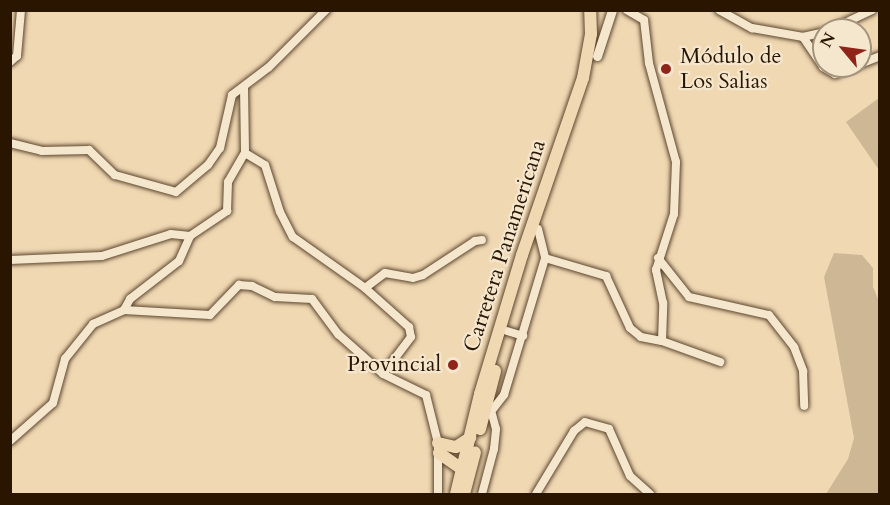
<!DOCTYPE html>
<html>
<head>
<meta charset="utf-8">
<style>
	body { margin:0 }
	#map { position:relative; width:890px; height:505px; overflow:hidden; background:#f0d8b3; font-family:Cardo,serif }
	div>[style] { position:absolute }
	.green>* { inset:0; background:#ceb795 }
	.roads { filter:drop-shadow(0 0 2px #5c462d) drop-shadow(0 0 2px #5c462d) }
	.minor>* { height:8px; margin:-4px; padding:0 4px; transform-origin:4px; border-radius:4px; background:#f5e6ce }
	.tertiary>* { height:9px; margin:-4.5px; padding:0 4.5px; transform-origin:4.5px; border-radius:4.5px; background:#f5e6ce }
	.primary>* { height:12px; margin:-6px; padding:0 6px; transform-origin:6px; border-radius:6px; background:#f0d8b3 }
	.dots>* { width:16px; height:16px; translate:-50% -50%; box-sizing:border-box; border:3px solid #f5e6ce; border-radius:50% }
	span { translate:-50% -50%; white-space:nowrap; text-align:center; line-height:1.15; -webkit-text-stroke:4.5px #f5e6ce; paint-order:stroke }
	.poi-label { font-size:22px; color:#2a1600 }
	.left { translate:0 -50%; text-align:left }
	.right { translate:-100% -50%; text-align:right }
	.street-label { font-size:22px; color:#2a1600 }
	.frame { position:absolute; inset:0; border:12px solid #2a1600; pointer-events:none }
	.north { position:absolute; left:812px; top:18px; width:60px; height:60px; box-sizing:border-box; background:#f5e6ce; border:2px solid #a4937c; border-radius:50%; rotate:299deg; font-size:16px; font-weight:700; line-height:24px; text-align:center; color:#2a1600 }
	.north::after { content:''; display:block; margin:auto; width:21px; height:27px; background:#8f2418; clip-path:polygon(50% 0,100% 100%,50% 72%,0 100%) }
</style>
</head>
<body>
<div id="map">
	<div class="green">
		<i style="clip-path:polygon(879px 98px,879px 170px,846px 122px)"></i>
		<i style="clip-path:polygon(834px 253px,862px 255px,873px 268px,873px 287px,879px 301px,879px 494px,826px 494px,848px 459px,854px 438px,824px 277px)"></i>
	</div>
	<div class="roads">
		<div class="minor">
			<i style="left:719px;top:10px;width:38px;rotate:29deg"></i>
			<i style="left:752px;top:28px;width:52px;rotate:10deg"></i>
			<i style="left:803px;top:37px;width:22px;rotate:-13deg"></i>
			<i style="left:830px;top:30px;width:47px;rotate:-25.5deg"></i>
			<i style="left:803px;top:37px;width:36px;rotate:56deg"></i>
			<i style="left:823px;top:67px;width:14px;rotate:30deg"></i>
			<i style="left:835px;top:74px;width:48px;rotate:-21.8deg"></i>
			<i style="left:10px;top:62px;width:9px;rotate:-41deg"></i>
			<i style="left:17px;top:56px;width:46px;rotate:-85deg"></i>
			<i style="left:244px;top:87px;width:66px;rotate:89.1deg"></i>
			<i style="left:245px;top:153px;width:23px;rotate:31deg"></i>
			<i style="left:265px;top:165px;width:49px;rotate:72.3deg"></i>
			<i style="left:280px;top:212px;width:28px;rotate:63deg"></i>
			<i style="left:293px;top:237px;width:88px;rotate:35.3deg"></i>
			<i style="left:365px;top:288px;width:59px;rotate:41.6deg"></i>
			<i style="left:409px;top:327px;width:10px;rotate:79deg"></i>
			<i style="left:411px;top:337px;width:46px;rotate:127.1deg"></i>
			<i style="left:10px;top:143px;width:33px;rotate:14deg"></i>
			<i style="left:42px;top:151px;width:47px;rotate:-1.2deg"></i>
			<i style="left:89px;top:150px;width:36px;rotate:44deg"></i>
			<i style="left:115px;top:175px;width:63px;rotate:15.6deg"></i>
			<i style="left:176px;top:192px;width:42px;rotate:-40.2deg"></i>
			<i style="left:208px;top:165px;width:21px;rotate:-55deg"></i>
			<i style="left:220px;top:148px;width:54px;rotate:-77.2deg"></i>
			<i style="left:232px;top:95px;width:46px;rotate:-37.1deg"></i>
			<i style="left:269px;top:67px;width:81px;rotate:-45deg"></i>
			<i style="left:538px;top:229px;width:30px;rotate:76deg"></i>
			<i style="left:545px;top:258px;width:64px;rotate:16.4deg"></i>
			<i style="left:606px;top:276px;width:57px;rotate:65.2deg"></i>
			<i style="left:630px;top:328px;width:14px;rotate:39deg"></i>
			<i style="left:641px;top:337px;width:21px;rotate:11deg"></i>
			<i style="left:662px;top:341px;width:38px;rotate:-88deg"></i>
			<i style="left:663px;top:303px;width:34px;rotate:-102deg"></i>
			<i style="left:656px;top:270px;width:59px;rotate:-72.2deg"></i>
			<i style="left:674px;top:214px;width:52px;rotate:-87.8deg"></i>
			<i style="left:676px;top:162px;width:103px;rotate:-105.3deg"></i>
			<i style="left:649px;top:63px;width:43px;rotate:-96.6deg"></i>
			<i style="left:644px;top:20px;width:20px;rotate:-150deg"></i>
			<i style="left:658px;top:258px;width:50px;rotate:51.5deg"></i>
			<i style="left:689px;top:297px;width:82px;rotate:12.7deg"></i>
			<i style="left:769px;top:315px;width:41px;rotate:52deg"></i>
			<i style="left:794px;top:347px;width:26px;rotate:69deg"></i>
			<i style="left:803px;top:371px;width:35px;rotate:88deg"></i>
			<i style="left:10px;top:260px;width:92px;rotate:-2.5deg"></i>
			<i style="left:102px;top:256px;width:72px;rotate:-17.7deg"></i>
			<i style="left:171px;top:234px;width:19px;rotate:6deg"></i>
			<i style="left:190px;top:236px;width:45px;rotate:-34deg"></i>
			<i style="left:227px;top:211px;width:29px;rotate:-88deg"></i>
			<i style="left:228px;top:182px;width:34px;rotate:-60deg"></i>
			<i style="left:365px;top:288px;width:25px;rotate:-37deg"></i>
			<i style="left:385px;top:273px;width:28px;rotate:10deg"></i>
			<i style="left:413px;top:278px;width:10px;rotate:-17deg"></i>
			<i style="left:423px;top:275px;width:62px;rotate:-33.2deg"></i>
			<i style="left:475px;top:241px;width:7px;rotate:-8deg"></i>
			<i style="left:124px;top:310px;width:13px;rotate:-61deg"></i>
			<i style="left:130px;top:299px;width:62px;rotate:-37.8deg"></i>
			<i style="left:179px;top:261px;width:27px;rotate:-66deg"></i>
			<i style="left:507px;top:331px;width:17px;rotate:17deg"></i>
			<i style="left:662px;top:341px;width:62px;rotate:19.9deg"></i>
			<i style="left:493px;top:409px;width:18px;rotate:-52deg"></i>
			<i style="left:504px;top:395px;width:143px;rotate:-73.3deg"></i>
			<i style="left:10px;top:441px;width:57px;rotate:-41.5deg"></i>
			<i style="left:53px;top:403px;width:46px;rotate:-74.7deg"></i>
			<i style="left:65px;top:359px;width:45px;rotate:-51.3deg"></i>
			<i style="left:93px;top:324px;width:34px;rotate:-24deg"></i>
			<i style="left:124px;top:310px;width:86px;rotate:3.3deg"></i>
			<i style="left:210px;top:315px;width:42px;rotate:-46deg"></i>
			<i style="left:239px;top:285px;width:13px;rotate:4deg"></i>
			<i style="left:252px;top:286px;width:25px;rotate:26deg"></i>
			<i style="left:275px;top:297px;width:37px;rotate:3deg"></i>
			<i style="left:312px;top:299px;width:44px;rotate:53.4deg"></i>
			<i style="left:338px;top:334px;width:60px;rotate:41.6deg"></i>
			<i style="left:383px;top:374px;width:48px;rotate:26deg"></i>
			<i style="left:426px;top:395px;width:49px;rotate:76deg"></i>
			<i style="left:438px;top:443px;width:51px;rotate:90deg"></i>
			<i style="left:482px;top:494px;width:47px;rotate:-75.1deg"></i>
			<i style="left:494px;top:449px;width:20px;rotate:-84deg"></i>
			<i style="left:496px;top:429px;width:24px;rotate:-105deg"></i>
			<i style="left:536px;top:494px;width:74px;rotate:-58.9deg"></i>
			<i style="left:574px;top:431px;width:14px;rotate:-39deg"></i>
			<i style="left:585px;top:422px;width:25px;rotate:16deg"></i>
			<i style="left:609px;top:429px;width:51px;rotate:65.9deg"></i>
			<i style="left:630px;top:476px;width:27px;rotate:42deg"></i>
		</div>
		<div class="tertiary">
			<i style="left:597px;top:56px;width:48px;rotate:-71.9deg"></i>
		</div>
		<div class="primary">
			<i style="left:480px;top:429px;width:60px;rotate:-75.5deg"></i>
			<i style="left:438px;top:443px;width:18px;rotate:13deg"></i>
			<i style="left:456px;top:447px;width:17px;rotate:-33deg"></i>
			<i style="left:439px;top:453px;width:28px;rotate:35deg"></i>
			<i style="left:456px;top:494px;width:103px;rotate:-76.5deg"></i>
			<i style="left:480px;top:394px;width:145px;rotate:-73.2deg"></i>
			<i style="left:522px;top:255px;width:187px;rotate:-71deg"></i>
			<i style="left:583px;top:78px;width:45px;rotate:-79.7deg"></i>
			<i style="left:591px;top:34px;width:24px;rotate:-92deg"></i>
			<i style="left:464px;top:494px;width:43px;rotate:-75.3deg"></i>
		</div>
	</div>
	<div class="dots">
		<i style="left:666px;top:69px;background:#8f2418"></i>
		<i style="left:453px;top:365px;background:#8f2418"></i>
	</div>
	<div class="poi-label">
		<span class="left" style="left:680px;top:69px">Módulo de<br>Los Salias</span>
		<span class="right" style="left:441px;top:365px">Provincial</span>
	</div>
	<div class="street-label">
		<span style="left:505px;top:246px;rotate:-72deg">Carretera Panamericana</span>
	</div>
	<div class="frame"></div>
	<div class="north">N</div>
</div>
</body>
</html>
